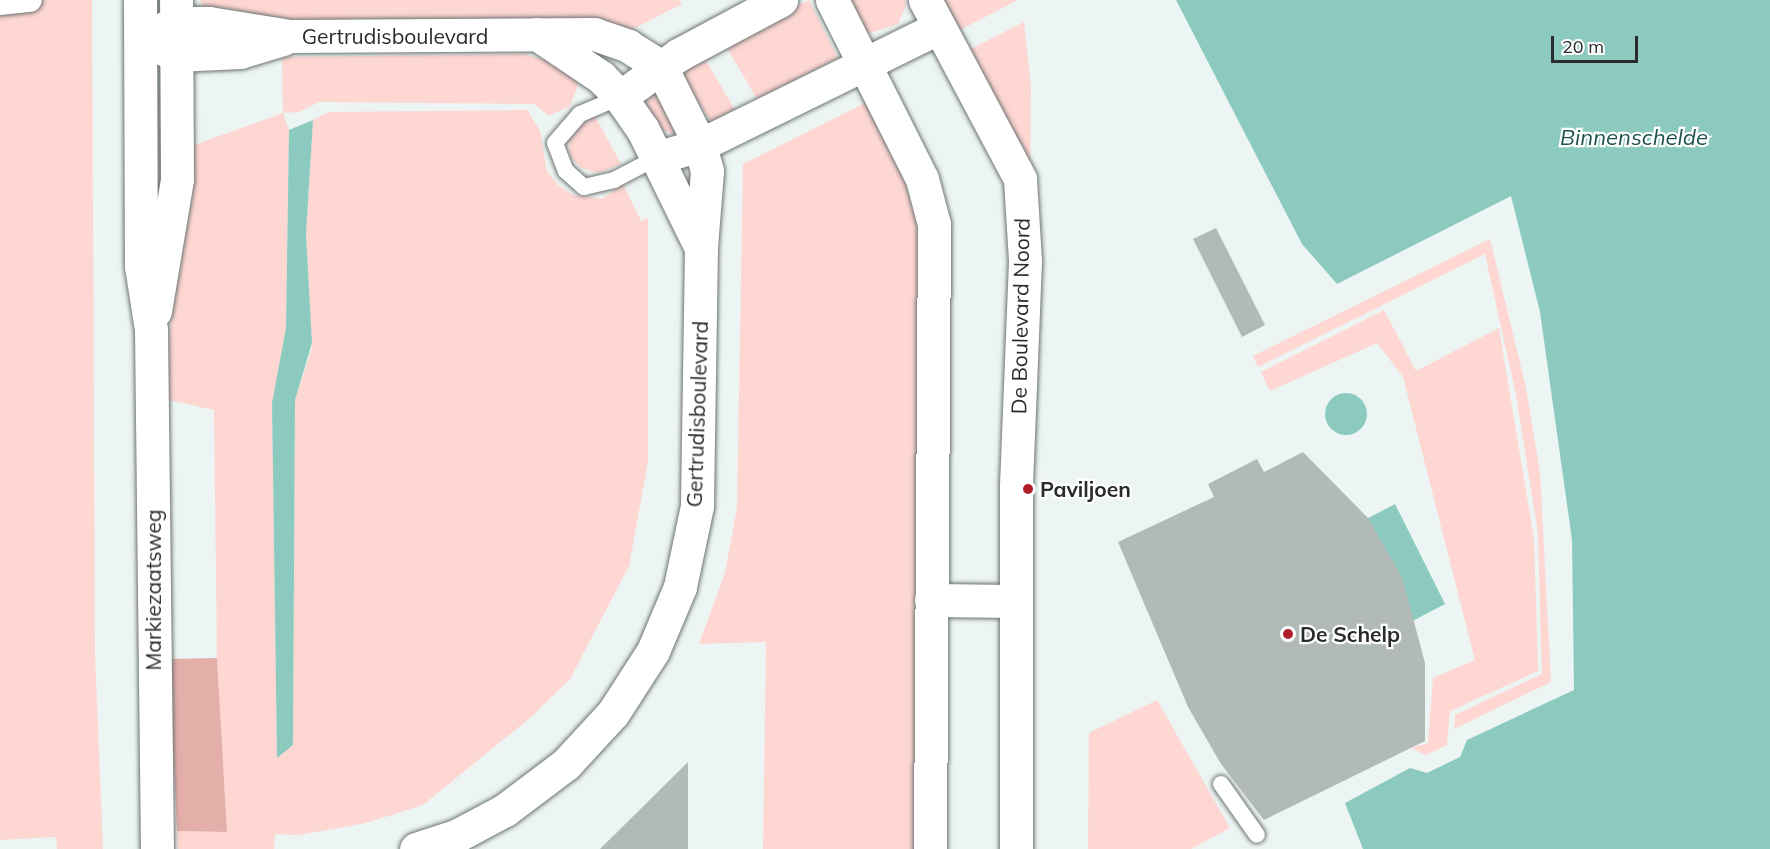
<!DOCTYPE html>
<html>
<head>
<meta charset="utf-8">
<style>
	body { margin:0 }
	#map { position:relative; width:1770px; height:849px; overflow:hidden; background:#ecf5f3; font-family:Mulish,sans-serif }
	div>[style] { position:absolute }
	.green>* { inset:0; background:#fed6d2 }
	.forest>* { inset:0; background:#e4aea9 }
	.water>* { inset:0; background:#8ccabf }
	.round { border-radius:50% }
	.building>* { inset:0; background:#b2bab8 }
	.roads { filter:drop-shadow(0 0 2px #6d7473) drop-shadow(0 0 2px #6d7473) }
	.service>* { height:16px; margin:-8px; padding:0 8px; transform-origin:8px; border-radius:8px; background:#fff }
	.pedestrian>* { height:24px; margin:-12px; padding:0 12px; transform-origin:12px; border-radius:12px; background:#fff }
	.minor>* { height:33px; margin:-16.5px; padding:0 16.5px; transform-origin:16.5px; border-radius:16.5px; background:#fff }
	.tertiary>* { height:33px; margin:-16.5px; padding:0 16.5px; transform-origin:16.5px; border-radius:16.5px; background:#fff }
	.primary>* { height:33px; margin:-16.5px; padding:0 16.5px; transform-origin:16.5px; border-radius:16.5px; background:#fff }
	.dots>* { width:16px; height:16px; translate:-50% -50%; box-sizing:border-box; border:3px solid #fff; border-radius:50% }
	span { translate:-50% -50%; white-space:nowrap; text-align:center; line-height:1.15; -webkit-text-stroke:4.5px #fff; paint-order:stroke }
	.street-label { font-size:21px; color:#292c2c }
	.poi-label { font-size:21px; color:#292c2c; font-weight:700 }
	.left { translate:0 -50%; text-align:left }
	.water-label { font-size:22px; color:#1d524a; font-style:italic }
	.scale { position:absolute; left:1551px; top:36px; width:87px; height:27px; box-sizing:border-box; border:3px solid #292c2c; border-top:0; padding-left:8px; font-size:18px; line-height:21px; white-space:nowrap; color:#292c2c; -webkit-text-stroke:4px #fff; paint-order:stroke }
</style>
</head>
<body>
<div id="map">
	<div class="green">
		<i style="clip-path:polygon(0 0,92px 0,95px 653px,103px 849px,57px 849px,56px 837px,0 840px)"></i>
		<i style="clip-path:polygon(200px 0,680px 0,682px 4px,625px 33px,293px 23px,235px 17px,203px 6px)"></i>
		<i style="clip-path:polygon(809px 0,838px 58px,757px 99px,724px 43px)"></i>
		<i style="clip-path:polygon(846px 0,905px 0,906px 5px,898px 24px,870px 33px,860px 30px)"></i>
		<i style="clip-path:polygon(940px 0,1015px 0,1016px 1px,956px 32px)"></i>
		<i style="clip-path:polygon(1024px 22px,1031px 85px,1030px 220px,965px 52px)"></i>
		<i style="clip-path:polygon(523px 54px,550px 61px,581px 78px,570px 106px,549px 116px,534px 104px,319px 102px,299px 112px,283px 113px,289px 130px,286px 328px,272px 404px,277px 757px,293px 745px,295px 400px,312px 348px,306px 234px,313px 120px,329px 112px,527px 110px,540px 131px,547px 171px,558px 185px,573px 195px,602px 199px,623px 184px,641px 221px,648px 218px,648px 462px,629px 566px,570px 679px,531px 717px,423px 805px,366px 823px,299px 835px,275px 834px,274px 849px,178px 849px,177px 831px,227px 832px,217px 658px,214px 410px,164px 399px,186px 148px,283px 113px,282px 57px)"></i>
		<i style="clip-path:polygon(702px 54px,735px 110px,711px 122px,677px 67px)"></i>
		<i style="clip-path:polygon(659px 81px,687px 129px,673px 134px,657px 129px,647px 115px,645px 101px)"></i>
		<i style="clip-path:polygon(867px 102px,919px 204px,915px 849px,763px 849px,766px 642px,699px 644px,725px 573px,737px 508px,743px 164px)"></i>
		<i style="clip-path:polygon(595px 116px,621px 164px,599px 173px,581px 168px,570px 156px,569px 140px,576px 126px)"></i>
		<i style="clip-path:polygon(1490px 239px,1526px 388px,1540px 473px,1551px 682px,1454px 729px,1455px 715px,1542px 674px,1538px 534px,1516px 395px,1485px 254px,1258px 367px,1253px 356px)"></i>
		<i style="clip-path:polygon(1384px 310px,1416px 371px,1499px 328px,1534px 539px,1538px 671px,1450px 711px,1447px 745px,1426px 755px,1411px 748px,1428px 743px,1433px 678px,1475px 660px,1403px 377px,1377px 343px,1270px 391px,1261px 372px)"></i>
		<i style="clip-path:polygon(1157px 700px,1230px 828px,1191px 849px,1088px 849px,1089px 733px)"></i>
	</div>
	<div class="forest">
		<i style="clip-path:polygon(217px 658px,227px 832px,177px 831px,169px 659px)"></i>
	</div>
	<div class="water">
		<i style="clip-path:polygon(1176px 0,1770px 0,1770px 849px,1363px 849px,1345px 803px,1410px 768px,1427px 773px,1460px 757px,1467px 740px,1574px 690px,1572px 540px,1540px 312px,1511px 196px,1337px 284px,1302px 244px)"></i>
		<i style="clip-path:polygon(313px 120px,306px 234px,312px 343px,295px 400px,293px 745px,277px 758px,272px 403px,286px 328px,289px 130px)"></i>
		<i class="round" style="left:1325px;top:393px;width:42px;height:42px"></i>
		<i style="clip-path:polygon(1395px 504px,1445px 604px,1403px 626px,1357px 524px)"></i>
	</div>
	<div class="building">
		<i style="clip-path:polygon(1216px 228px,1265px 325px,1242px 337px,1193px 239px)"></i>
		<i style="clip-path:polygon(1303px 452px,1368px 518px,1402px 577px,1425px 663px,1425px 741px,1264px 820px,1221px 764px,1188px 707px,1118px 542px,1214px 497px,1208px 484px,1257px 459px,1264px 472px)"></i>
		<i style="clip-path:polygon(688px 762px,688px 849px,600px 849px)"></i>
	</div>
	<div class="roads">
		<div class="service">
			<i style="left:620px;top:97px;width:43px;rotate:157deg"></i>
			<i style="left:580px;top:114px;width:38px;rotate:131deg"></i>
			<i style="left:555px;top:143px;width:30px;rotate:69deg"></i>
			<i style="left:566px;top:171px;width:24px;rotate:42deg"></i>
			<i style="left:584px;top:187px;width:31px;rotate:-13deg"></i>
			<i style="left:614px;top:180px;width:47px;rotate:-27.6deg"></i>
			<i style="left:1221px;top:784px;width:62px;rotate:54.8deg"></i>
		</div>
		<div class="pedestrian">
			<i style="left:0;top:3px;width:30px;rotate:-6deg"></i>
		</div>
		<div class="minor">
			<i style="left:832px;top:0;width:200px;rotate:63.3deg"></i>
			<i style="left:922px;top:179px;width:47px;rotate:75.1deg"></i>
			<i style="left:934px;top:224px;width:625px;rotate:90.37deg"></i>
			<i style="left:925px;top:0;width:203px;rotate:62deg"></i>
			<i style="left:1020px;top:179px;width:82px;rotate:86.5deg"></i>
			<i style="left:1025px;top:261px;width:226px;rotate:92.3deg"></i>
			<i style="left:1016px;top:487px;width:362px;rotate:90deg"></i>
			<i style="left:620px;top:97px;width:72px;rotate:-35.9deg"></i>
			<i style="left:678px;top:55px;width:117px;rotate:-28.1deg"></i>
			<i style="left:656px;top:158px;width:46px;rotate:-16.5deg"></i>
			<i style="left:700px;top:145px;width:265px;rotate:-26.2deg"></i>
			<i style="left:931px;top:600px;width:85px;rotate:0.7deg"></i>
		</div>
		<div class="tertiary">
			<i style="left:537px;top:34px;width:77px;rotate:33.9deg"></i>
			<i style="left:601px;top:77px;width:28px;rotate:46deg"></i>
			<i style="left:620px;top:97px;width:40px;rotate:55.1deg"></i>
			<i style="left:643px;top:130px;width:131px;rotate:63.8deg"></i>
			<i style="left:141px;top:38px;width:39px;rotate:-23deg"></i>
			<i style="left:177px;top:23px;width:32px"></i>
			<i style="left:209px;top:23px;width:82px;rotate:9.1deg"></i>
			<i style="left:290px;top:36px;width:304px;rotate:-0.4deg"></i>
			<i style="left:594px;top:34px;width:36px;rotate:19deg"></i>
			<i style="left:628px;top:46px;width:39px;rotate:32deg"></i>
			<i style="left:661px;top:67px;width:87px;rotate:63.4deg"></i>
			<i style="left:700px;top:145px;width:27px;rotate:75deg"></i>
			<i style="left:707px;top:171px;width:77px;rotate:94.5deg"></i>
			<i style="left:701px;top:248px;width:258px;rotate:90.9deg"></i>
			<i style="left:697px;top:506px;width:83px;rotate:101.9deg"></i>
			<i style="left:680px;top:587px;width:69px;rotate:112.9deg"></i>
			<i style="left:653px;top:651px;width:74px;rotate:122.8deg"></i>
			<i style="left:613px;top:713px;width:69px;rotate:132.7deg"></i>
			<i style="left:566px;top:764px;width:76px;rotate:143deg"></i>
			<i style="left:505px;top:810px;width:55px;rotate:152deg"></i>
			<i style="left:456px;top:836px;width:42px;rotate:162deg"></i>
			<i style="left:150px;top:42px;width:29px;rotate:27deg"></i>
			<i style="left:176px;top:55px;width:64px;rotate:-2.7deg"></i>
			<i style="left:240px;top:52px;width:45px;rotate:-16.8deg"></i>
		</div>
		<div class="primary">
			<i style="left:140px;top:0;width:266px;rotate:89.8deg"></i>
			<i style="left:141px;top:266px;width:65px;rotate:81.1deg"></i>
			<i style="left:151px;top:330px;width:519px;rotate:89.34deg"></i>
			<i style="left:155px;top:311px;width:134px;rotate:-80.5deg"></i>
			<i style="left:177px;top:179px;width:179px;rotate:-90.3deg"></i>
		</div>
	</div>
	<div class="dots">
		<i style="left:1028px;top:489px;background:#b01e27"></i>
		<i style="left:1288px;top:634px;background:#b01e27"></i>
	</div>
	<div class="street-label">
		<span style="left:395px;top:36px">Gertrudisboulevard</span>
		<span style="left:1020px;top:316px;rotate:-89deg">De Boulevard Noord</span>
		<span style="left:697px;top:414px;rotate:-88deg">Gertrudisboulevard</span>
		<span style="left:153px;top:590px;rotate:-90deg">Markiezaatsweg</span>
	</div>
	<div class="poi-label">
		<span class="left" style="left:1040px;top:489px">Paviljoen</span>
		<span class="left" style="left:1300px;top:634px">De Schelp</span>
	</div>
	<div class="water-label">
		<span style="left:1634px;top:138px">Binnenschelde</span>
	</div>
	<div class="scale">20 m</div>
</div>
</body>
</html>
